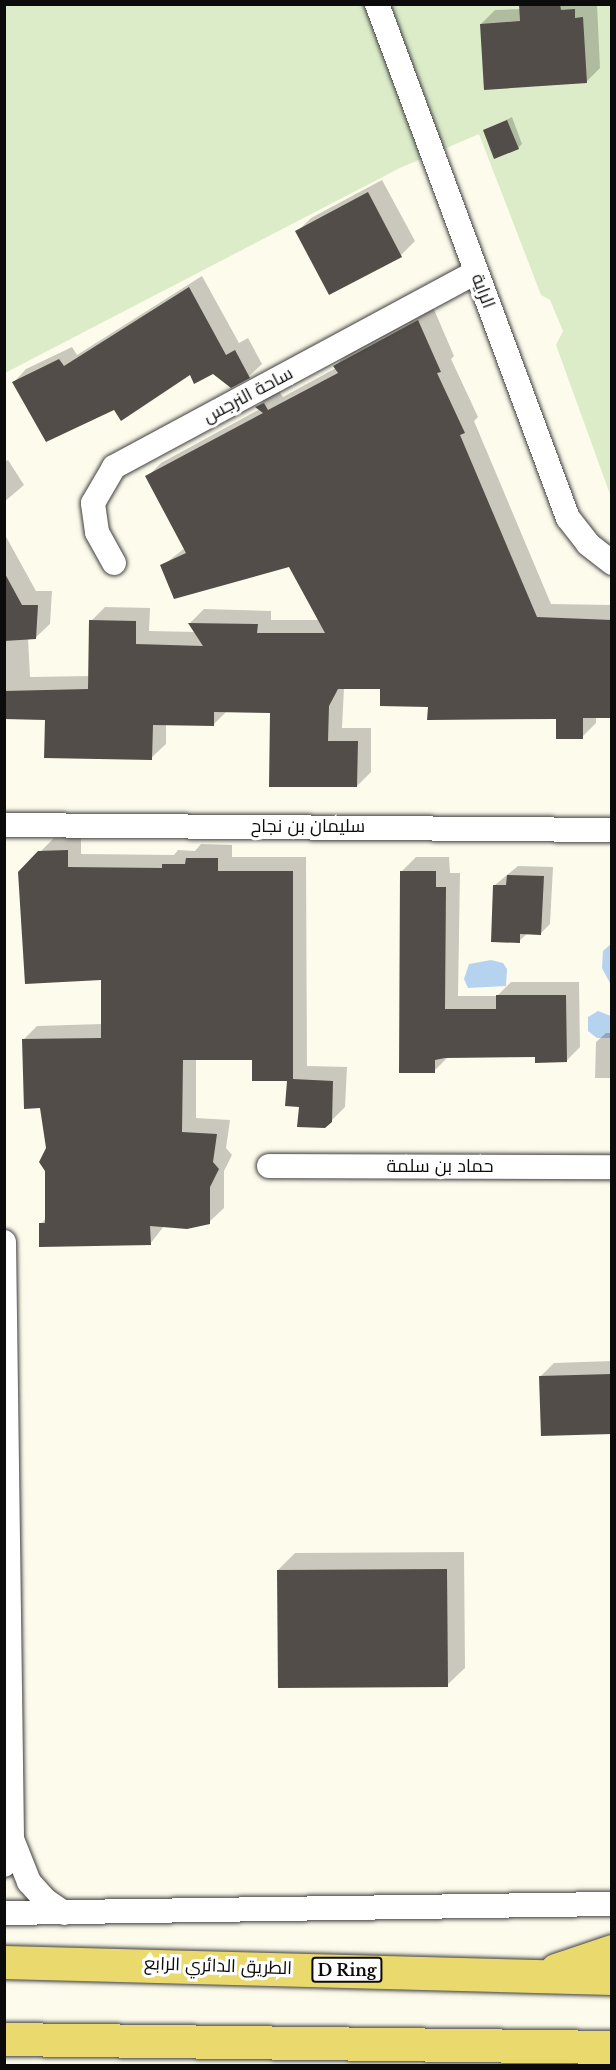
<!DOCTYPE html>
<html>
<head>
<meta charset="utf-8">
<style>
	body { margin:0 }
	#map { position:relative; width:616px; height:2070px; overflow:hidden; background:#fdfbeb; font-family:"Libre Baskerville",Cairo,serif }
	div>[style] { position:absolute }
	.pitch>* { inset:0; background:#dcecc9 }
	.water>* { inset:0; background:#b5d3ef }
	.shadow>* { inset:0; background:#0003 }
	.building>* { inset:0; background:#524d49 }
	.roads { filter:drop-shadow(0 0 2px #3e3e3e) drop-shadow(0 0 2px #3e3e3e) }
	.street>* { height:24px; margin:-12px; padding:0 12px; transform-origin:12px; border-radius:12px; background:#fff }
	.primary>* { height:33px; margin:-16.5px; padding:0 16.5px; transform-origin:16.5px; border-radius:16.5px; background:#eada6e }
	span { translate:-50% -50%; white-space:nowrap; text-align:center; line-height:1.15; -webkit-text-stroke:6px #fff; paint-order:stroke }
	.shield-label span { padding:2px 4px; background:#fff; border:2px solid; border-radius:4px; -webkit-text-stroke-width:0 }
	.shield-label { font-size:16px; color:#0b0b0b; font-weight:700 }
	.street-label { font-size:18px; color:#0b0b0b }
	.frame { position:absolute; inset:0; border:6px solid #0b0b0b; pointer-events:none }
</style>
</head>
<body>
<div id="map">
	<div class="pitch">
		<i style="clip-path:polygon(5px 5px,611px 5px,611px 497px,556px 345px,563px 331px,550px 300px,541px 295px,479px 134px,400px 168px,5px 373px)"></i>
	</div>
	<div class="water">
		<i style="clip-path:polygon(611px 944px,612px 944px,611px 985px,602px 968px,603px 951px)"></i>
		<i style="clip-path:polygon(491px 960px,503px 963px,507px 969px,506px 986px,468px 988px,464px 979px,469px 964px)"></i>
		<i style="clip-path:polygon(598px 1011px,611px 1016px,611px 1038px,597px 1038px,588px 1031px,588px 1017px)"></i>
	</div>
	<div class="shadow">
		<i style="clip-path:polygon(520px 4px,597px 4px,600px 68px,586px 82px,481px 24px,495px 10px,521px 9px)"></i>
		<i style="clip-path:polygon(512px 117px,522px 144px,518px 148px,484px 131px)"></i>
		<i style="clip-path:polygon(382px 180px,415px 241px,401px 255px,297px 232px,311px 218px)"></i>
		<i style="clip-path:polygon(202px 276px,239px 343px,248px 338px,262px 364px,249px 376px,231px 386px,214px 372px,190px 373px,115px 408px,14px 382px,26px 369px,72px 347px,77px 355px)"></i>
		<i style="clip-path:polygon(433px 307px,454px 356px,451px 359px,478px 417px,474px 421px,551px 604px,612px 605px,612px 717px,596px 717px,596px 723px,582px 737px,557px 718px,429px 706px,381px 688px,344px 688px,342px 728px,371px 728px,371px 772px,357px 786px,271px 711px,228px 710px,213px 725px,166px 724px,166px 744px,151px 758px,46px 719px,4px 717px,4px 533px,36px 591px,52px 591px,50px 624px,35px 638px,28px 638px,30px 677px,90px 676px,91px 621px,105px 607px,150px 608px,149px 631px,196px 632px,190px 623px,204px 609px,271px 611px,271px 620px,319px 620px,290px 565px,162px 566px,185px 548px,147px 477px,161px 463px,260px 409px,257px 407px,271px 394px,278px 390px,283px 397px,336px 368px,335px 366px,349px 352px)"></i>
		<i style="clip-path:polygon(8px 460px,24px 485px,4px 502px,4px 462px)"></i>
		<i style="clip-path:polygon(81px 837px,81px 854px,174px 855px,178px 850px,195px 851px,201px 844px,232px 845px,232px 857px,306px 857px,307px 1066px,347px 1067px,345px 1107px,331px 1121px,300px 1106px,289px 1079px,254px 1058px,196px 1058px,196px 1118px,230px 1120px,226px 1148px,232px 1155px,224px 1171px,224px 1208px,209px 1222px,164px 1226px,150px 1244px,41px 1224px,46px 1218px,48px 1149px,41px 1107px,23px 1040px,37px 1026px,102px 1024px,103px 979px,19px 873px,54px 838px)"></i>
		<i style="clip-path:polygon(416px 857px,449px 857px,450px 873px,460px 873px,458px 996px,497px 996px,511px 982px,579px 982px,580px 1047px,566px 1061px,536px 1055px,448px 1057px,434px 1071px,402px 871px)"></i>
		<i style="clip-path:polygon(518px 866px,553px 867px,550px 924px,541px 933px,528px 933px,519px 941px,495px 885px)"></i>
		<i style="clip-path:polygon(606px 1033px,612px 1033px,612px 1078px,595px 1078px,596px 1042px)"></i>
		<i style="clip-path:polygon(612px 1361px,612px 1432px,540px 1377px,554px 1363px)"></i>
		<i style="clip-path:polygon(464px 1552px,465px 1668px,447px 1685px,278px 1570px,295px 1553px)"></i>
	</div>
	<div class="building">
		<i style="clip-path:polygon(519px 4px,560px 4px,561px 10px,575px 9px,575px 18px,583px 17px,587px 83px,484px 90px,480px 24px,520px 21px)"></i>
		<i style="clip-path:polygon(507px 120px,519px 149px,494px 159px,483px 130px)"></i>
		<i style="clip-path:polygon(368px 192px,402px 257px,329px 295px,295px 231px)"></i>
		<i style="clip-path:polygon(189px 287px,226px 355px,235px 350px,250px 378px,231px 388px,213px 374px,194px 384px,190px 375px,121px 421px,114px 410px,46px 442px,12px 382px,59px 359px,64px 366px)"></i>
		<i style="clip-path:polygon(418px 320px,441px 372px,437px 373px,465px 433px,460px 435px,537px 617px,612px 620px,612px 718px,583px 718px,583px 739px,556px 739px,556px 719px,427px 720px,428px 707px,380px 706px,380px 689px,338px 689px,329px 706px,328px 741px,358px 741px,357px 787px,269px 787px,270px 713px,214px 712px,214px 726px,153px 725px,152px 760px,44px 758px,45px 720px,4px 719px,4px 691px,88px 689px,89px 620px,136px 621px,136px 644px,203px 646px,188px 623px,258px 624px,257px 633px,325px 633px,289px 567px,174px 599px,160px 565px,186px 553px,145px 476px,263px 413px,255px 407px,264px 403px,268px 410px,338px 373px,333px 366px)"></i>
		<i style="clip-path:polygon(4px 572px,22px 605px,38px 605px,36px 639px,4px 641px)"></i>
		<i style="clip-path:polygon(68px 850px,68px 867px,162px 868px,162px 864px,185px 864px,186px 858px,218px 858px,218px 871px,293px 871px,293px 1079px,333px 1081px,332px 1122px,325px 1128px,297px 1127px,299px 1107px,285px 1106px,287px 1081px,252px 1081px,252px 1060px,183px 1060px,182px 1132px,217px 1134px,213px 1162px,219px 1169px,210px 1187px,210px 1224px,187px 1229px,150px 1226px,151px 1245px,39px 1247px,39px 1223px,45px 1223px,45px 1171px,39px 1162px,46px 1148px,40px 1108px,24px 1109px,22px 1039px,101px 1038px,101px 980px,25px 984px,18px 872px,38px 851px)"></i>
		<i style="clip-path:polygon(400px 871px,436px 871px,436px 887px,446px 887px,445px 1009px,496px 1009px,496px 995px,566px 995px,567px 1062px,535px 1063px,535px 1057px,445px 1058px,435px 1060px,435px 1073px,399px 1073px)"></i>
		<i style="clip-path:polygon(507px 875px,544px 876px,541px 935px,520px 934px,520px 943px,491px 942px,493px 885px,506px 885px)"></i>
		<i style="clip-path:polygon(612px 1374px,612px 1434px,541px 1436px,539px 1376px)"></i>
		<i style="clip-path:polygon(447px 1569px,448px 1687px,278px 1688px,277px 1570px)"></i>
	</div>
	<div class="roads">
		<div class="street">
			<i style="left:377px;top:4px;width:548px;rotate:69.62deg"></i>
			<i style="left:568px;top:518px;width:33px;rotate:52deg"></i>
			<i style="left:588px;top:544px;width:31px;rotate:38deg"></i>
			<i style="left:114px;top:563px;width:35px;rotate:-119deg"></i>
			<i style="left:97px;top:532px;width:29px;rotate:-98deg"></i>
			<i style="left:93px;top:503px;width:42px;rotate:-59.7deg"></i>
			<i style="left:114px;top:467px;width:410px;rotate:-28.3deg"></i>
			<i style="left:4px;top:825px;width:608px;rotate:0.47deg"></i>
			<i style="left:269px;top:1166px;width:343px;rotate:0.2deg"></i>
			<i style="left:4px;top:1242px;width:597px;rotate:89.23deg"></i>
			<i style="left:12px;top:1839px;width:27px;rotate:107deg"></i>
			<i style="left:12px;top:1839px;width:46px;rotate:68.4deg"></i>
			<i style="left:29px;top:1882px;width:24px;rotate:48deg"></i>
			<i style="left:45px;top:1900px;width:23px;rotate:34deg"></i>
			<i style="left:4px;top:1913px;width:608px;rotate:-0.85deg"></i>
		</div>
		<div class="primary">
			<i style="left:4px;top:1962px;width:608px;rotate:1.51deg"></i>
			<i style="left:556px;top:1970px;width:59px;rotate:-18.7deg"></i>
			<i style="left:4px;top:2039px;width:608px;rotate:0.75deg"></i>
		</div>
	</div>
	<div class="shield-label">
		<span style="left:347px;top:1970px">D Ring</span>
	</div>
	<div class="street-label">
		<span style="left:483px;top:291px;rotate:69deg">الراية</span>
		<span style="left:248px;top:395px;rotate:-28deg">ساحة النرجس</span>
		<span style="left:308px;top:826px">سليمان بن نجاح</span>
		<span style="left:440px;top:1166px">حماد بن سلمة</span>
		<span style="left:218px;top:1966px;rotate:2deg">الطريق الدائري الرابع</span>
	</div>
	<div class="frame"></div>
</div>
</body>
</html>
